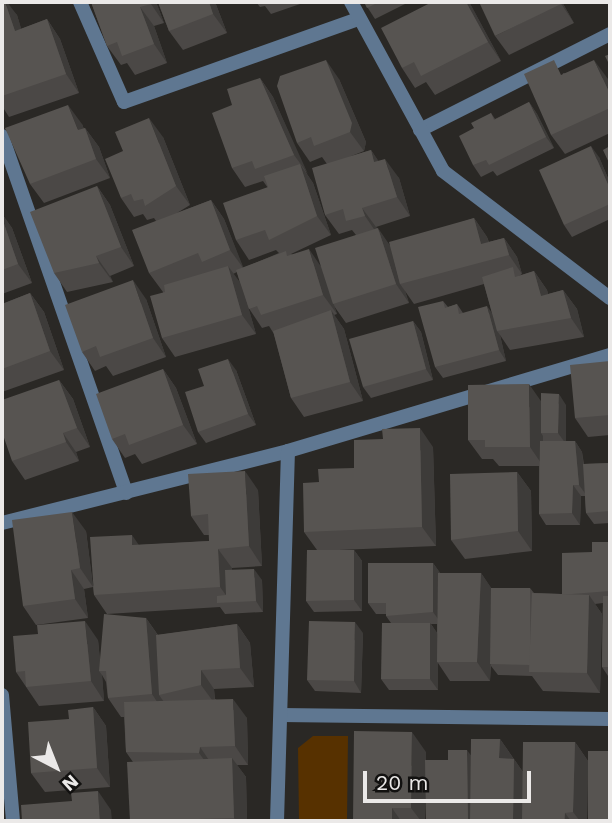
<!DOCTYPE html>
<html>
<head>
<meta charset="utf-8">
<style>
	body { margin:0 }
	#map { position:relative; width:612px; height:823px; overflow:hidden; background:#2a2825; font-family:"Work Sans",sans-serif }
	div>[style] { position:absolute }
	.green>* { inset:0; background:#573100 }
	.service>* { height:14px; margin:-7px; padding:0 7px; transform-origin:7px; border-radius:7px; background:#5f7791 }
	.minor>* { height:14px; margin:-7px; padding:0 7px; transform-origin:7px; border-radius:7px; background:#5f7791 }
	.wall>* { inset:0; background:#4b4846 }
	.shaded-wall>* { inset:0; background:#3d3b39 }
	.building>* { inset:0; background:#575451 }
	span { translate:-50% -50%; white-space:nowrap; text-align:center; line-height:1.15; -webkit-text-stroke:5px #121110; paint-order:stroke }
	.frame { position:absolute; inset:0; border:4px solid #ebe9e8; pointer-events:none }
	.north { position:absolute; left:21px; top:732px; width:70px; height:70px; -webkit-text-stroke:5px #121110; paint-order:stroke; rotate:138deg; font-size:19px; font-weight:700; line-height:28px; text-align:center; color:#ebe9e8 }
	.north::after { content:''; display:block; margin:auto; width:24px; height:32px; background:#ebe9e8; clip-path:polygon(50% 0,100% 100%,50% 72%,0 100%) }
	.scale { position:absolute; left:363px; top:771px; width:168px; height:32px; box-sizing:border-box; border:4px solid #ebe9e8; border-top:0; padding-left:9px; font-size:21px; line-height:24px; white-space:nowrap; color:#ebe9e8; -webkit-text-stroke:5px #121110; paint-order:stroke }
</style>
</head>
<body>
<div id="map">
	<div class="green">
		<i style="clip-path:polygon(313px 736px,348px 736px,347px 821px,299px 821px,298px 748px)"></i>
	</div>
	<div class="service">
		<i style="left:420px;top:130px;width:213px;rotate:-26.8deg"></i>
		<i style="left:2px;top:695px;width:126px;rotate:85deg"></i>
		<i style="left:281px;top:715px;width:329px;rotate:0.7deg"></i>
	</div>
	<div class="minor">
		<i style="left:80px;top:2px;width:109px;rotate:66.3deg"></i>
		<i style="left:124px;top:102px;width:248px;rotate:-19.5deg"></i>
		<i style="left:351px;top:2px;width:192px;rotate:61.4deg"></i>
		<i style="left:443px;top:171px;width:210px;rotate:37.3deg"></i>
		<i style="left:2px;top:136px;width:378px;rotate:70.8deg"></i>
		<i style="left:2px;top:523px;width:295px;rotate:-14.1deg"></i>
		<i style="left:288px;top:451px;width:336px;rotate:-16.6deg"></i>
		<i style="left:277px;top:821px;width:370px;rotate:-88.3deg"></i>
	</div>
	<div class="wall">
		<i style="clip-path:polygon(2px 2px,17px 15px,21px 29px,47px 19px,60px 39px,79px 93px,9px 117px,2px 106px)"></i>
		<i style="clip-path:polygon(91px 2px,156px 2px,164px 23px,154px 26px,167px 63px,135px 75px,127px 63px,121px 65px,107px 46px)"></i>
		<i style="clip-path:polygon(158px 2px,215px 2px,227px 33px,183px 50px,169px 31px)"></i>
		<i style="clip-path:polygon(256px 2px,302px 2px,303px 3px,271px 14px,265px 6px,260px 7px)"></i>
		<i style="clip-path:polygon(364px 2px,409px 2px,375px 19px)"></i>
		<i style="clip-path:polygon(432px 2px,469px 2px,501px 61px,435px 95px,426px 82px,415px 88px,402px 68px)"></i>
		<i style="clip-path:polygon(562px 2px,574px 23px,509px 55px,495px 36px)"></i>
		<i style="clip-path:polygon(563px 73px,608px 79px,610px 84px,610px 133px,565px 154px,551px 135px)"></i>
		<i style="clip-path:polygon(evenodd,260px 78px,273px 97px,307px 174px,313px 183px,331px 235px,291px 254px,321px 266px,356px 235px,352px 230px,339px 234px,325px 215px,327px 164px,322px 157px,310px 162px,297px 143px,339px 79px,366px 142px,364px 151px,349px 157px,371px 150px,378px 161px,399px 178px,410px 216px,376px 227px,390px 246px,474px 218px,487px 237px,489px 242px,504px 238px,517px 257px,522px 274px,519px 276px,534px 271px,547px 290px,548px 294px,563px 290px,577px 309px,584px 337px,510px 350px,500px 335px,506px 361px,443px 378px,435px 367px,443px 301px,448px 307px,457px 304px,463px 313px,492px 313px,484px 284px,414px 304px,405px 291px,409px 303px,346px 323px,334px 306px,337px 314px,334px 315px,344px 329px,363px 401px,304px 417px,291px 398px,274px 334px,269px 326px,262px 328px,248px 307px,256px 334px,175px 357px,162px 338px,163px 292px,149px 273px,156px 221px,154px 218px,147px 220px,143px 214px,134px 217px,121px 198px,163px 137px,190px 205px,177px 213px,211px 200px,224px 219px,243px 268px,279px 253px,276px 250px,249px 260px,236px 240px,268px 188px,263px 181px,245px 187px,232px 168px,232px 105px,260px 78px,237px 272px,240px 283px,233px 274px,237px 272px)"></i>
		<i style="clip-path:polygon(529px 102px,537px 114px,554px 148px,497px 176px,493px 171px,481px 177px,473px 165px,474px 128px,491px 113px,495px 119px)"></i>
		<i style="clip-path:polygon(82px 124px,84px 129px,85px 128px,99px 147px,110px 178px,44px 203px,30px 184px)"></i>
		<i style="clip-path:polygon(599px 157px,610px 183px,610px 219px,572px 237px,564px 225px)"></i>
		<i style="clip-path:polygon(97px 186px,110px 205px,134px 266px,110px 276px,113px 282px,67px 292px,54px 273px)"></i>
		<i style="clip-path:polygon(2px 214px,12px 228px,32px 283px,2px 294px)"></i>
		<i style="clip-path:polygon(30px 293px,44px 312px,64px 370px,2px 392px,2px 304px)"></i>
		<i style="clip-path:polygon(146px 299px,166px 357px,113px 376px,106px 366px,95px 371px,82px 352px)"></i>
		<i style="clip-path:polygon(413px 321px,421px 332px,433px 380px,371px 398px,363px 387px)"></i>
		<i style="clip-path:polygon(610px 361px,610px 435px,588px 437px,575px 418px)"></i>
		<i style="clip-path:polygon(163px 369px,176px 388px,197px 444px,142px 464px,135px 454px,125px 458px,112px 439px)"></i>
		<i style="clip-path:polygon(236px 370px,256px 425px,206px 443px,198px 432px,204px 386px)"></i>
		<i style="clip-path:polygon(59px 380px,73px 399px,90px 447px,76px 452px,79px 461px,25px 480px,12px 461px)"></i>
		<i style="clip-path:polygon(541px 401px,566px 405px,566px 441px,575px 441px,582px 452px,584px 464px,610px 463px,610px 523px,594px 524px,586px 513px,585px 496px,581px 496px,580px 525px,546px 525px,539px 514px,539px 466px,499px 466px,493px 459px,482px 459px,468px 440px)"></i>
		<i style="clip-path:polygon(433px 447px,436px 546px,339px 550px,354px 550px,362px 561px,362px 611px,314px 612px,306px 601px,317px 550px,304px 532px,319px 482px,354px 468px)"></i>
		<i style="clip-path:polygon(517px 472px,531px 491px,532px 551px,465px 559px,451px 540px)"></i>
		<i style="clip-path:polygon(258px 490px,262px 566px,232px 568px,232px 570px,262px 580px,263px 612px,225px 614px,220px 607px,107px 614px,94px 595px,93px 587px,84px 589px,88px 618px,36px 625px,23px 606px,86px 531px,93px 586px,139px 545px,209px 541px,209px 535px,204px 535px,191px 516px)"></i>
		<i style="clip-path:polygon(evenodd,610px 542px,610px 679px,602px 667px,603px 603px,595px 604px,602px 614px,600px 693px,543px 691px,532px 676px,498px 675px,491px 666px,490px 681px,450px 681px,438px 663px,438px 690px,389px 690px,381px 679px,391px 623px,386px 616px,386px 614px,376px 614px,368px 603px,433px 563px,440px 573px,481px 573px,491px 588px,530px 588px,534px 593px,562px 594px,592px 552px,610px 542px,431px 624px,437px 624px,437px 633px,431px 624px)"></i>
		<i style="clip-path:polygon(146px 618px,158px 635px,237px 624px,250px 643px,254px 687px,214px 689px,215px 699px,247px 718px,248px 765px,237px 765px,246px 777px,247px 821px,130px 821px,133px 762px,126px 752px,124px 717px,121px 717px,108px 698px,106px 682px,102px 675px,104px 701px,39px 706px,16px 672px,98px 640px,100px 660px)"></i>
		<i style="clip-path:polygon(363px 633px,361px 693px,315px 691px,307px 680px)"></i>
		<i style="clip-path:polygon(93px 707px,106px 726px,110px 787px,45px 792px,31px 773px)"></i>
		<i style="clip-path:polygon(500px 739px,523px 772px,575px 742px,588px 761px,587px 821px,426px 821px,425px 774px,425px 821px,353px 821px,426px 752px,426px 760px,448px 760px,471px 755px)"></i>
	</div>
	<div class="shaded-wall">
		<i style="clip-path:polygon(5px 2px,7px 2px,17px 15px,28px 50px,15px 31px)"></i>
		<i style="clip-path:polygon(150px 2px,156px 2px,164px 23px,151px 4px)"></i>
		<i style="clip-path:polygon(209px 2px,215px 2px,227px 33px,213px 14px)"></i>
		<i style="clip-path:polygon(466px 2px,469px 2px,472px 7px,501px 61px,488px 42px)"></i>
		<i style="clip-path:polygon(560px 2px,562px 2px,574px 23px)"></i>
		<i style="clip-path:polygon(140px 7px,154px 26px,167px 63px,154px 44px)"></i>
		<i style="clip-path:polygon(47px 19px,60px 39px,79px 93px,66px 74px)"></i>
		<i style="clip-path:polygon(326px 60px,339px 79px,366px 142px,364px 151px,350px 132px)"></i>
		<i style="clip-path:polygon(594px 60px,608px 79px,610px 84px,610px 94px)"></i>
		<i style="clip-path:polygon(260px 78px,273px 97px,308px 174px,294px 155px)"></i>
		<i style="clip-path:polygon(529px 102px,537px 114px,554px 148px,546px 137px)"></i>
		<i style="clip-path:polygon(68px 105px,82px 124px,91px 149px,78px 130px)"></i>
		<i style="clip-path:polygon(149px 118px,163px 137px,190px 205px,176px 186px)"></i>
		<i style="clip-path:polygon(85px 128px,99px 147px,110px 178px,96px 159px)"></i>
		<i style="clip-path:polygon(591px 146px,599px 157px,610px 183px,610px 189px)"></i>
		<i style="clip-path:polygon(371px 150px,384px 169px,374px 162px)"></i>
		<i style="clip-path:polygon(385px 159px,399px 178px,410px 216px,397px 197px)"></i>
		<i style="clip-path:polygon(300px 164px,313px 183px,331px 235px,317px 216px)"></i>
		<i style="clip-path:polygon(97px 186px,110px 205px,134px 266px,121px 247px)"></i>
		<i style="clip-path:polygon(211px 200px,224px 219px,244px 269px,230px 250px)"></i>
		<i style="clip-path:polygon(362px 208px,376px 227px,378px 235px,365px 216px)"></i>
		<i style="clip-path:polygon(2px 214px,12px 228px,32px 283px,18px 264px,2px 218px)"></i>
		<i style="clip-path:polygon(474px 218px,487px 237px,493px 259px,481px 244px)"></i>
		<i style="clip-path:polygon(378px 228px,391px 247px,400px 284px,405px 291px,409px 303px,396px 284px)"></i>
		<i style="clip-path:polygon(504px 238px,517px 257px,522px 274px,509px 255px)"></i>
		<i style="clip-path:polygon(309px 249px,322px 268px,337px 314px,323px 295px)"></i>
		<i style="clip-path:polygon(96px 256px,110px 276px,113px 282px,99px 263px)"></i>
		<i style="clip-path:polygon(228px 266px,242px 285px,256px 334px,242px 315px)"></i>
		<i style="clip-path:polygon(534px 271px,547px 290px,554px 315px,541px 296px)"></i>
		<i style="clip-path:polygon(133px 280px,146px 299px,166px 357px,153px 338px)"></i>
		<i style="clip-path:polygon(563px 290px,577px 309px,584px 337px,571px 318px)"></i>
		<i style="clip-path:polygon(30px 293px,44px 312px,64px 370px,50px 351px)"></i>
		<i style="clip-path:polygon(487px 306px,495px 317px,497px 331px,500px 335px,506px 361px,499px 350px)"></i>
		<i style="clip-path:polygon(331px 310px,344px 329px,363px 401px,350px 382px)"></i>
		<i style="clip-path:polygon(413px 321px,421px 332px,433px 380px,426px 369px)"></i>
		<i style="clip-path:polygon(228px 359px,236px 370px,256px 425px,248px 414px)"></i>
		<i style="clip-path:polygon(163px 369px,176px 388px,197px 444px,183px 425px)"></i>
		<i style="clip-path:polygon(59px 380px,73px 399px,90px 447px,77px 428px)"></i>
		<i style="clip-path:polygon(529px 384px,543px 404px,541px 433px,543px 436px,543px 466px,530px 447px)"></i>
		<i style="clip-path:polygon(559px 394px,566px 405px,566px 444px,558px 433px)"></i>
		<i style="clip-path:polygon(420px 428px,433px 447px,436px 546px,422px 527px)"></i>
		<i style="clip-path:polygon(63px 433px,76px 452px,79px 461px,66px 442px)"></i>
		<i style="clip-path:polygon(575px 441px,582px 452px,587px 496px,579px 485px)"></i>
		<i style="clip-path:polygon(245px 471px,258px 490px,262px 566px,249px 546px)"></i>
		<i style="clip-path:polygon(517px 472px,531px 491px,532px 551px,518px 531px)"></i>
		<i style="clip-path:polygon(573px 485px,581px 496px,580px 525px,572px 513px)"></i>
		<i style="clip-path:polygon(72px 512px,86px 531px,93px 587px,80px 568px)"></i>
		<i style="clip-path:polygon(132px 535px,145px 554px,132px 545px)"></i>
		<i style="clip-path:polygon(218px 549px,232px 568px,233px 602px,231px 602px,220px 587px)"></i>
		<i style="clip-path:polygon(354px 550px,362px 561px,362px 611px,354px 600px)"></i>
		<i style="clip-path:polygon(433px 563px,441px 574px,441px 623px,433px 612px)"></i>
		<i style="clip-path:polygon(254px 569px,262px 580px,263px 612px,256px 601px)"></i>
		<i style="clip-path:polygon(71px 570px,84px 589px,88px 618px,75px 599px)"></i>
		<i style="clip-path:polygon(481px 573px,494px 592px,490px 681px,477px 662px)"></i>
		<i style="clip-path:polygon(589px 595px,602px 614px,600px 693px,587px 673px)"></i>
		<i style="clip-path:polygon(146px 618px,159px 637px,159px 695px,164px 702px,165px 714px,152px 694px)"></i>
		<i style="clip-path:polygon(85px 621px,98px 640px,101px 671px,99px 671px,102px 675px,104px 701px,91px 681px)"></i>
		<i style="clip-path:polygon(355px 622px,363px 633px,361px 693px,354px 681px)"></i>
		<i style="clip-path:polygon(430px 623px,438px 634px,437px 662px,438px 663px,438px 690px,430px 679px)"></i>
		<i style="clip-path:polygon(237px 624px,250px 643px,254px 687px,240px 668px)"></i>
		<i style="clip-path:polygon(201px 670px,214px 689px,215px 704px,201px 685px)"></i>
		<i style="clip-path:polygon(233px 699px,247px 718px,248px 765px,235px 746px)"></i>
		<i style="clip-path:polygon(93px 707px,106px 726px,110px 787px,97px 768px)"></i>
		<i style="clip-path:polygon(412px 732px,426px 752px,425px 821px,421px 821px,411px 808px)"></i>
		<i style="clip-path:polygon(500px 739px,513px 758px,513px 778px,499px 758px)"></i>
		<i style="clip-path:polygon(575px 742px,588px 761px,587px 821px,580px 821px,573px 812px)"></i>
		<i style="clip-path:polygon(200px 747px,213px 766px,213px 772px,199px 753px)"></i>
		<i style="clip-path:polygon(467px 750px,475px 761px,476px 821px,468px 821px)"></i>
		<i style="clip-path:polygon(232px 758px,246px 777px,247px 821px,236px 821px,234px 818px)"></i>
		<i style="clip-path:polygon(514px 759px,527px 778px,523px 821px,513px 821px)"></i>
		<i style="clip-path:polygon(98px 791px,111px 810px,112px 821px,100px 821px)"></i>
		<i style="clip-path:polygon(392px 808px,401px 821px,392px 821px)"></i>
		<i style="clip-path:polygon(565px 813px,571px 821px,565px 821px)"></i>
	</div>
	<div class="building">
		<i style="clip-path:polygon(2px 2px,5px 2px,15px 31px,47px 19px,66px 74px,2px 96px)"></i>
		<i style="clip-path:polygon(91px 2px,150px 2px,151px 4px,140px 7px,154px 44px,122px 56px,117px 42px,107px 46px)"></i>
		<i style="clip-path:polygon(158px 2px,209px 2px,213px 14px,169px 31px)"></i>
		<i style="clip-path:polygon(364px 2px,379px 2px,367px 8px)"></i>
		<i style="clip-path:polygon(432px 2px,466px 2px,488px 42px,421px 76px,414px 62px,402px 68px,381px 28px)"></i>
		<i style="clip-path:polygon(479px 2px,560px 2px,561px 4px,495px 36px)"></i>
		<i style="clip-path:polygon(610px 54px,610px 66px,605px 56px)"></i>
		<i style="clip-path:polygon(326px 60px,352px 123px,350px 132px,314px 146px,311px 137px,297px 143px,277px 86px,280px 76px)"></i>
		<i style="clip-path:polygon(554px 60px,561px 75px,594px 60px,610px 94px,610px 108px,551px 135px,524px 74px)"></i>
		<i style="clip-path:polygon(260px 78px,294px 155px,255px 169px,252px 161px,232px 168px,212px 113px,232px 105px,227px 89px)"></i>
		<i style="clip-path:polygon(529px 102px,546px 137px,489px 165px,486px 160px,473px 165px,459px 136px,474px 128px,471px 123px,491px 113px,494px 120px)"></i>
		<i style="clip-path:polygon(68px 105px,78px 130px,85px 128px,96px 159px,30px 184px,5px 128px)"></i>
		<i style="clip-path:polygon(149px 118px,176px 186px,145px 206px,143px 199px,134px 201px,131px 194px,121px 198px,105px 159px,123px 151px,115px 132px)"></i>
		<i style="clip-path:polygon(591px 146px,610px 189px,610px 204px,564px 225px,539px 170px)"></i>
		<i style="clip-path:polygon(610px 146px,610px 165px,603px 150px)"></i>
		<i style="clip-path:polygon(371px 150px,374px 162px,385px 159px,397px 197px,362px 208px,365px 216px,346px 221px,343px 209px,325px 215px,312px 168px)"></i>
		<i style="clip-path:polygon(300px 164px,317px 216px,269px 240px,265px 230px,236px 240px,223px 203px,268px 187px,264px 176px)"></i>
		<i style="clip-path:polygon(97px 186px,121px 247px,96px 256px,99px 263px,54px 273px,30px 212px)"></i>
		<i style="clip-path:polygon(211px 200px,230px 250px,202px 262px,198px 253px,149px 273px,132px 230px)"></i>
		<i style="clip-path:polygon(2px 218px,18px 264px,2px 270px)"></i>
		<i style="clip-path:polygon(474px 218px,481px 244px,504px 238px,509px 255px,400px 284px,389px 242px)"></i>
		<i style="clip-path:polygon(378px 228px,396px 284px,333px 304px,315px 248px)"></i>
		<i style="clip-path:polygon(309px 249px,323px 295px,261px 315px,257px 306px,249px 309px,236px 270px,286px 251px,287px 256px)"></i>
		<i style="clip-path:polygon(228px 266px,242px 315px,162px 338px,150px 296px,165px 292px,164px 285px)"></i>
		<i style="clip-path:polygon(513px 267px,515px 277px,534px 271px,541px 296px,563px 290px,571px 318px,497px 331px,482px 277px)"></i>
		<i style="clip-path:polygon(133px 280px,153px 338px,100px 357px,96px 346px,82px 352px,65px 305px)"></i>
		<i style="clip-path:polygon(30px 293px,50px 351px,2px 369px,2px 304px)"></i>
		<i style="clip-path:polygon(443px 301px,445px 308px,457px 304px,459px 314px,487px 306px,499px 350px,435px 367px,418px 307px)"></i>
		<i style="clip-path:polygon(331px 310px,350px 382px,291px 398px,273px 331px)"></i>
		<i style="clip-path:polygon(413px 321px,426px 369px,363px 387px,349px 339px)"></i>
		<i style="clip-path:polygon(228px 359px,248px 414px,198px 432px,185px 392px,204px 386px,198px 369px)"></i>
		<i style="clip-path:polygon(610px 361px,610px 415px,575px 418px,570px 365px)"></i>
		<i style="clip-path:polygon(163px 369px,183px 425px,129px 445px,125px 434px,112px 439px,96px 394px)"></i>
		<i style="clip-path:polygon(59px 380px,77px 428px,63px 433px,66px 442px,12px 461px,2px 432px,2px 400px)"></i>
		<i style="clip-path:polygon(529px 384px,530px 447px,485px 447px,485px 440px,468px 440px,468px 385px)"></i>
		<i style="clip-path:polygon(541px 393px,559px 394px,558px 433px,541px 433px)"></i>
		<i style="clip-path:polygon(420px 428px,422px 527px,304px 532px,303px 483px,319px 482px,318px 469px,354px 468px,354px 440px,383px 439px,382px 429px)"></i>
		<i style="clip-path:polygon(540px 441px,575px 441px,579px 485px,573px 485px,572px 513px,539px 514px)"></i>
		<i style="clip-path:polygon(610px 463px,610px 511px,586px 513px,583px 464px)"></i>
		<i style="clip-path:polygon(245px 471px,249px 546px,218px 549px,220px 587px,94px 595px,90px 537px,132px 535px,132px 545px,209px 541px,208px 514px,191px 516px,188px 474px)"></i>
		<i style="clip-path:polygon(517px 472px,518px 531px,451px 540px,450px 474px)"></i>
		<i style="clip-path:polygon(72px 512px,80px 568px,71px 570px,75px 599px,23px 606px,12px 520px)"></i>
		<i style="clip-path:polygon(592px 542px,610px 542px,610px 591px,572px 594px,562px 594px,562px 553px,592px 552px)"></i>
		<i style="clip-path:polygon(307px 550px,354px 550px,354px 600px,306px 601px)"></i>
		<i style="clip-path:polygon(368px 563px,433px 563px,433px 612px,386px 616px,386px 603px,368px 603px)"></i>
		<i style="clip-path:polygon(254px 569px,256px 601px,217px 603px,217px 596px,226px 595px,225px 570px)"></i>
		<i style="clip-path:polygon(438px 573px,481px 573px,477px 662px,437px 662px)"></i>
		<i style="clip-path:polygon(491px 588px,530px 588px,530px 665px,490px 664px)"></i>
		<i style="clip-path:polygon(532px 593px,589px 595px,587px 673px,529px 672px)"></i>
		<i style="clip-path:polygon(603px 596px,610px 596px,610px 667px,602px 667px)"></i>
		<i style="clip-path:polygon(104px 614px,146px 618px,152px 694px,108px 698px,106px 671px,99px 671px)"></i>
		<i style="clip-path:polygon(85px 621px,91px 681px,26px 687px,25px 671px,16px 672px,13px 636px,38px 634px,37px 625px)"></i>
		<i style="clip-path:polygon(309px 621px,355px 622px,354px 681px,307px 680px)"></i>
		<i style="clip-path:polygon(382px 623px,430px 623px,430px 679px,381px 679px)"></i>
		<i style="clip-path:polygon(237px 624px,240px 668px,201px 670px,201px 685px,159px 695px,156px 635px)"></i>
		<i style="clip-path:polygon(233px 699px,235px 746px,200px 747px,199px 753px,126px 752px,124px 702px)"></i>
		<i style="clip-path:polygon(93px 707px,97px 768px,31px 773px,28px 722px,69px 719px,68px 710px)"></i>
		<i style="clip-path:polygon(354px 731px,412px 732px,411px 808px,392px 808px,392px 821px,353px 821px)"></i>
		<i style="clip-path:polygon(471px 739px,500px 739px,499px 758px,514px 759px,513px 821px,470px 821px)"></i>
		<i style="clip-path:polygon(523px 742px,575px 742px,573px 812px,565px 813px,564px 821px,522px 821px)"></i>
		<i style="clip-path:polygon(448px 750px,467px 750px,468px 821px,426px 821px,425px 760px,448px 760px)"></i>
		<i style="clip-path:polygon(588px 751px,610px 751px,610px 821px,588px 821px)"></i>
		<i style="clip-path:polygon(232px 758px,234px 818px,130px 821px,127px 762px)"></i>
		<i style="clip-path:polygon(98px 791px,100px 821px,22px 821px,21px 805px,72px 801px,71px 793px)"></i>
	</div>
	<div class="frame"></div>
	<div class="north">N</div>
	<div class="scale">20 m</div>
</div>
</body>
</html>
